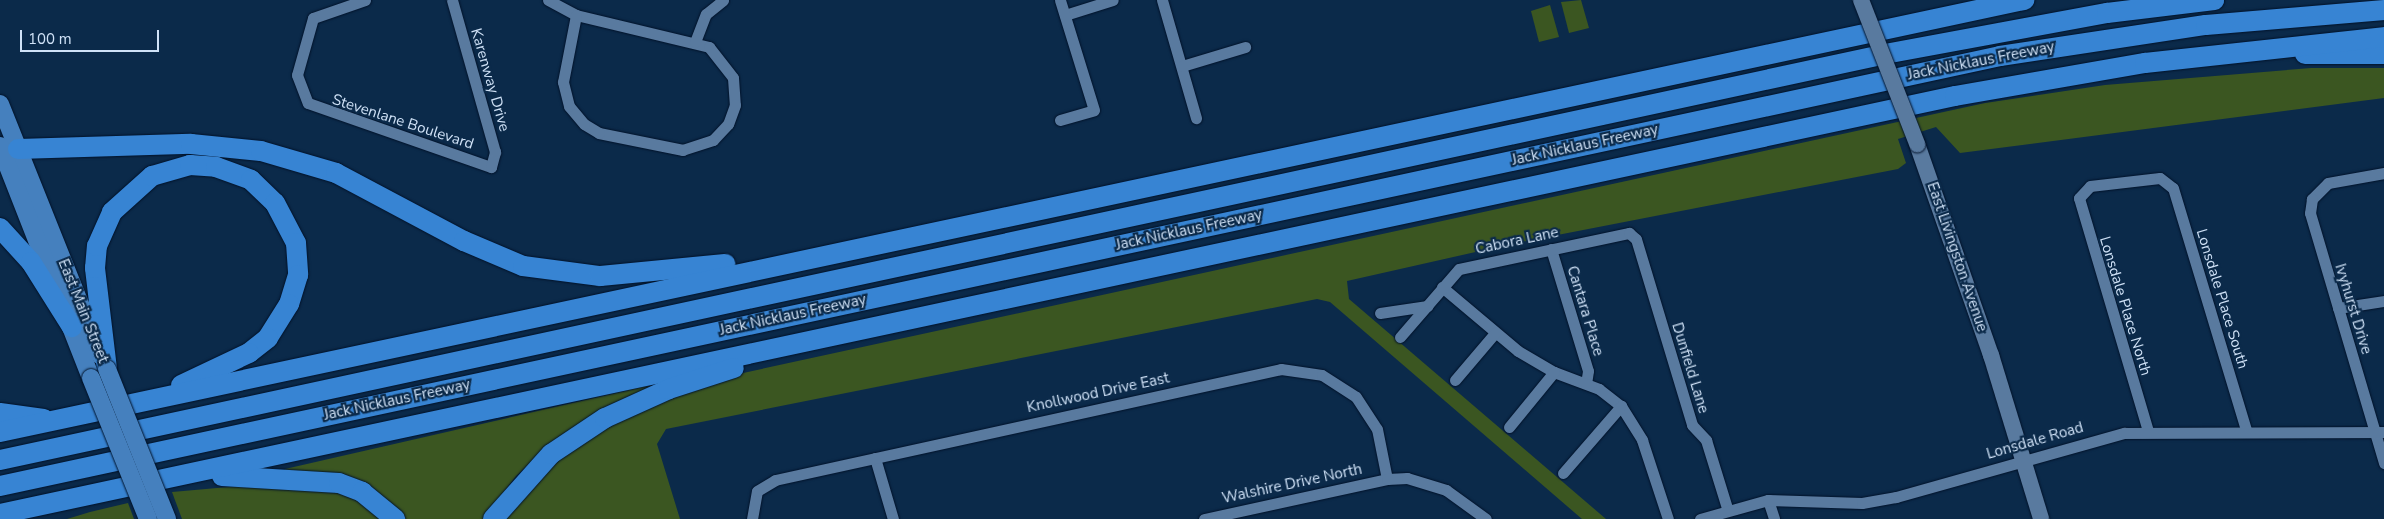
<!DOCTYPE html>
<html>
<head>
<meta charset="utf-8">
<style>
	body { margin:0 }
	#map { position:relative; width:2384px; height:519px; overflow:hidden; background:#0b2a4a; font-family:"Nunito Sans",sans-serif }
	div>[style] { position:absolute }
	.green>* { inset:0; background:#3b5621 }
	.roads { filter:drop-shadow(0 0 1px #001229) drop-shadow(0 0 1px #001229) }
	.street>* { height:11px; margin:-5.5px; padding:0 5.5px; transform-origin:5.5px; border-radius:5.5px; background:#597a9f }
	.secondary>* { height:16px; margin:-8px; padding:0 8px; transform-origin:8px; border-radius:8px; background:#597a9f }
	.primary>* { height:18px; margin:-9px; padding:0 9px; transform-origin:9px; border-radius:9px; background:#4580be }
	.highway>* { height:20px; margin:-10px; padding:0 10px; transform-origin:10px; border-radius:10px; background:#3784d3 }
	.bridges { filter:drop-shadow(0 0 1px #001229) drop-shadow(0 0 1px #001229) }
	.secondary-bridge>* { height:16px; margin:-8px; padding:0 8px; transform-origin:8px; border-radius:8px; background:#597a9f }
	.primary-bridge>* { height:18px; margin:-9px; padding:0 9px; transform-origin:9px; border-radius:9px; background:#4580be }
	span { translate:-50% -50%; white-space:nowrap; text-align:center; line-height:1.15; -webkit-text-stroke:4.5px #0b2a4a; paint-order:stroke }
	.street-label { font-size:15px; color:#d0e2f7 }
	.scale { position:absolute; left:20px; top:30px; width:139px; height:22px; box-sizing:border-box; border:2px solid #d0e2f7; border-top:0; padding-left:6px; font-size:15px; line-height:18px; white-space:nowrap; color:#d0e2f7; -webkit-text-stroke:4px #0b2a4a; paint-order:stroke }
</style>
</head>
<body>
<div id="map">
	<div class="green">
		<i style="clip-path:polygon(1581px 0,1589px 28px,1569px 33px,1561px 2px)"></i>
		<i style="clip-path:polygon(1550px 5px,1559px 37px,1539px 42px,1531px 11px)"></i>
		<i style="clip-path:polygon(2311px 68px,2384px 68px,2384px 98px,1960px 153px,1936px 127px,1898px 139px,1906px 163px,1898px 169px,1511px 244px,1347px 281px,1349px 299px,1606px 519px,1582px 519px,1330px 302px,1317px 299px,666px 429px,657px 444px,680px 519px,497px 519px,588px 429px,720px 378px,1985px 103px,2105px 85px)"></i>
		<i style="clip-path:polygon(673px 380px,610px 405px,557px 438px,516px 476px,483px 519px,400px 519px,285px 473px,285px 469px)"></i>
		<i style="clip-path:polygon(251px 485px,350px 493px,387px 519px,182px 519px,172px 492px)"></i>
		<i style="clip-path:polygon(128px 503px,134px 519px,67px 519px,90px 512px)"></i>
	</div>
	<div class="roads">
		<div class="street">
			<i style="left:365px;top:0;width:55px;rotate:160.9deg"></i>
			<i style="left:313px;top:18px;width:59px;rotate:105.7deg"></i>
			<i style="left:297px;top:75px;width:30px;rotate:69deg"></i>
			<i style="left:308px;top:103px;width:194px;rotate:19.3deg"></i>
			<i style="left:491px;top:167px;width:16px;rotate:-75deg"></i>
			<i style="left:495px;top:152px;width:158px;rotate:-105.8deg"></i>
			<i style="left:548px;top:0;width:32px;rotate:28deg"></i>
			<i style="left:576px;top:15px;width:137px;rotate:13.5deg"></i>
			<i style="left:709px;top:47px;width:39px;rotate:52deg"></i>
			<i style="left:733px;top:78px;width:27px;rotate:86deg"></i>
			<i style="left:735px;top:105px;width:20px;rotate:110deg"></i>
			<i style="left:728px;top:124px;width:22px;rotate:133deg"></i>
			<i style="left:713px;top:140px;width:32px;rotate:162deg"></i>
			<i style="left:683px;top:150px;width:86px;rotate:-168.6deg"></i>
			<i style="left:599px;top:133px;width:17px;rotate:-149deg"></i>
			<i style="left:584px;top:124px;width:23px;rotate:-130deg"></i>
			<i style="left:569px;top:106px;width:25px;rotate:-104deg"></i>
			<i style="left:563px;top:82px;width:68px;rotate:-79deg"></i>
			<i style="left:1162px;top:0;width:123px;rotate:73.9deg"></i>
			<i style="left:1065px;top:15px;width:50px;rotate:-17.4deg"></i>
			<i style="left:695px;top:42px;width:30px;rotate:-69deg"></i>
			<i style="left:706px;top:14px;width:22px;rotate:-39deg"></i>
			<i style="left:1182px;top:66px;width:66px;rotate:-16.8deg"></i>
			<i style="left:1060px;top:120px;width:35px;rotate:-16deg"></i>
			<i style="left:1094px;top:110px;width:115px;rotate:-107.2deg"></i>
			<i style="left:2384px;top:173px;width:57px;rotate:169.9deg"></i>
			<i style="left:2328px;top:183px;width:23px;rotate:135deg"></i>
			<i style="left:2312px;top:199px;width:14px;rotate:98deg"></i>
			<i style="left:2310px;top:213px;width:261px;rotate:73.5deg"></i>
			<i style="left:1551px;top:249px;width:127px;rotate:73.1deg"></i>
			<i style="left:1588px;top:371px;width:12px;rotate:99deg"></i>
			<i style="left:1442px;top:287px;width:99px;rotate:40.1deg"></i>
			<i style="left:1518px;top:351px;width:42px;rotate:30.3deg"></i>
			<i style="left:1554px;top:372px;width:48px;rotate:20.7deg"></i>
			<i style="left:1599px;top:389px;width:28px;rotate:38deg"></i>
			<i style="left:1621px;top:406px;width:40px;rotate:58deg"></i>
			<i style="left:1642px;top:440px;width:83px;rotate:71.8deg"></i>
			<i style="left:2338px;top:308px;width:47px;rotate:-8.7deg"></i>
			<i style="left:1380px;top:313px;width:48px;rotate:-8.5deg"></i>
			<i style="left:1400px;top:337px;width:90px;rotate:-49.1deg"></i>
			<i style="left:1459px;top:269px;width:174px;rotate:-12deg"></i>
			<i style="left:1629px;top:233px;width:9px;rotate:41deg"></i>
			<i style="left:1636px;top:239px;width:194px;rotate:73.2deg"></i>
			<i style="left:1692px;top:425px;width:21px;rotate:47deg"></i>
			<i style="left:1706px;top:440px;width:71px;rotate:72.8deg"></i>
			<i style="left:1455px;top:380px;width:62px;rotate:-49.6deg"></i>
			<i style="left:1509px;top:427px;width:71px;rotate:-50.7deg"></i>
			<i style="left:2148px;top:431px;width:243px;rotate:-106.5deg"></i>
			<i style="left:2079px;top:198px;width:16px;rotate:-47deg"></i>
			<i style="left:2090px;top:186px;width:70px;rotate:-6.5deg"></i>
			<i style="left:2160px;top:178px;width:16px;rotate:38deg"></i>
			<i style="left:2173px;top:188px;width:253px;rotate:73.2deg"></i>
			<i style="left:875px;top:458px;width:64px;rotate:73.6deg"></i>
			<i style="left:1563px;top:473px;width:89px;rotate:-49.1deg"></i>
			<i style="left:1768px;top:500px;width:20px;rotate:72deg"></i>
			<i style="left:752px;top:519px;width:28px;rotate:-80deg"></i>
			<i style="left:757px;top:491px;width:21px;rotate:-31deg"></i>
			<i style="left:775px;top:480px;width:518px;rotate:-12.37deg"></i>
			<i style="left:1281px;top:369px;width:41px;rotate:8.3deg"></i>
			<i style="left:1322px;top:375px;width:40px;rotate:32.9deg"></i>
			<i style="left:1356px;top:397px;width:38px;rotate:57deg"></i>
			<i style="left:1377px;top:429px;width:51px;rotate:78.7deg"></i>
			<i style="left:1204px;top:519px;width:187px;rotate:-12.3deg"></i>
			<i style="left:1387px;top:479px;width:20px;rotate:-3deg"></i>
			<i style="left:1407px;top:478px;width:41px;rotate:17.1deg"></i>
			<i style="left:1446px;top:490px;width:49px;rotate:35.9deg"></i>
			<i style="left:1700px;top:519px;width:71px;rotate:-15.6deg"></i>
			<i style="left:1768px;top:500px;width:94px;rotate:1.8deg"></i>
			<i style="left:1862px;top:503px;width:35px;rotate:-10deg"></i>
			<i style="left:1896px;top:497px;width:237px;rotate:-15.7deg"></i>
			<i style="left:2124px;top:433px;width:260px;rotate:-0.2deg"></i>
		</div>
		<div class="secondary">
			<i style="left:1917px;top:144px;width:224px;rotate:70.7deg"></i>
			<i style="left:1991px;top:355px;width:171px;rotate:73deg"></i>
		</div>
		<div class="primary">
			<i style="left:0;top:104px;width:271px;rotate:68.2deg"></i>
			<i style="left:0;top:146px;width:249px;rotate:68.6deg"></i>
		</div>
		<div class="highway">
			<i style="left:2305px;top:54px;width:79px"></i>
			<i style="left:18px;top:149px;width:173px;rotate:-1.7deg"></i>
			<i style="left:191px;top:144px;width:70px;rotate:5.7deg"></i>
			<i style="left:261px;top:151px;width:78px;rotate:16.3deg"></i>
			<i style="left:336px;top:173px;width:145px;rotate:28deg"></i>
			<i style="left:464px;top:241px;width:64px;rotate:23deg"></i>
			<i style="left:523px;top:266px;width:78px;rotate:7.4deg"></i>
			<i style="left:600px;top:276px;width:126px;rotate:-5.5deg"></i>
			<i style="left:0;top:228px;width:46px;rotate:47.6deg"></i>
			<i style="left:31px;top:262px;width:77px;rotate:57.8deg"></i>
			<i style="left:107px;top:369px;width:102px;rotate:-96.8deg"></i>
			<i style="left:95px;top:268px;width:22px;rotate:-85deg"></i>
			<i style="left:97px;top:246px;width:37px;rotate:-66deg"></i>
			<i style="left:112px;top:212px;width:54px;rotate:-42deg"></i>
			<i style="left:152px;top:176px;width:40px;rotate:-16deg"></i>
			<i style="left:190px;top:165px;width:26px;rotate:4deg"></i>
			<i style="left:216px;top:167px;width:37px;rotate:20deg"></i>
			<i style="left:251px;top:180px;width:33px;rotate:44deg"></i>
			<i style="left:275px;top:203px;width:45px;rotate:62.3deg"></i>
			<i style="left:296px;top:243px;width:32px;rotate:86deg"></i>
			<i style="left:298px;top:275px;width:30px;rotate:107deg"></i>
			<i style="left:289px;top:304px;width:40px;rotate:122deg"></i>
			<i style="left:268px;top:338px;width:24px;rotate:142deg"></i>
			<i style="left:249px;top:353px;width:75px;rotate:154.8deg"></i>
			<i style="left:0;top:413px;width:44px;rotate:7.8deg"></i>
			<i style="left:0;top:432px;width:2070px;rotate:-12.05deg"></i>
			<i style="left:0;top:460px;width:1928px;rotate:-12.15deg"></i>
			<i style="left:1885px;top:54px;width:226px;rotate:-10.5deg"></i>
			<i style="left:2107px;top:13px;width:108px;rotate:-6.9deg"></i>
			<i style="left:222px;top:476px;width:117px;rotate:3.4deg"></i>
			<i style="left:339px;top:483px;width:25px;rotate:21deg"></i>
			<i style="left:362px;top:492px;width:43px;rotate:39.3deg"></i>
			<i style="left:0;top:486px;width:2046px;rotate:-12.13deg"></i>
			<i style="left:2000px;top:56px;width:208px;rotate:-8.6deg"></i>
			<i style="left:2206px;top:25px;width:179px;rotate:-4.8deg"></i>
			<i style="left:0;top:514px;width:1999px;rotate:-12.07deg"></i>
			<i style="left:1955px;top:96px;width:193px;rotate:-9.9deg"></i>
			<i style="left:2145px;top:63px;width:240px;rotate:-6.2deg"></i>
			<i style="left:493px;top:519px;width:87px;rotate:-48.3deg"></i>
			<i style="left:551px;top:454px;width:65px;rotate:-33.7deg"></i>
			<i style="left:605px;top:418px;width:70px;rotate:-24.4deg"></i>
			<i style="left:669px;top:389px;width:68px;rotate:-17.9deg"></i>
		</div>
	</div>
	<div class="bridges">
		<div class="secondary-bridge">
			<i style="left:1861px;top:0;width:155px;rotate:68.7deg"></i>
		</div>
		<div class="primary-bridge">
			<i style="left:107px;top:369px;width:162px;rotate:68.2deg"></i>
			<i style="left:91px;top:378px;width:152px;rotate:68deg"></i>
		</div>
	</div>
	<div class="street-label">
		<span style="left:1981px;top:61px;rotate:-11deg">Jack Nicklaus Freeway</span>
		<span style="left:490px;top:80px;rotate:74deg">Karenway Drive</span>
		<span style="left:403px;top:122px;rotate:18deg">Stevenlane Boulevard</span>
		<span style="left:1585px;top:145px;rotate:-12deg">Jack Nicklaus Freeway</span>
		<span style="left:1189px;top:230px;rotate:-12deg">Jack Nicklaus Freeway</span>
		<span style="left:1517px;top:241px;rotate:-12deg">Cabora Lane</span>
		<span style="left:1957px;top:257px;rotate:71deg">East Livingston Avenue</span>
		<span style="left:2222px;top:299px;rotate:73deg">Lonsdale Place South</span>
		<span style="left:2125px;top:306px;rotate:73deg">Lonsdale Place North</span>
		<span style="left:2353px;top:309px;rotate:73deg">Ivyhurst Drive</span>
		<span style="left:83px;top:311px;rotate:68deg">East Main Street</span>
		<span style="left:1585px;top:311px;rotate:73deg">Cantara Place</span>
		<span style="left:793px;top:315px;rotate:-12deg">Jack Nicklaus Freeway</span>
		<span style="left:1690px;top:368px;rotate:73deg">Dunfield Lane</span>
		<span style="left:1098px;top:393px;rotate:-12deg">Knollwood Drive East</span>
		<span style="left:397px;top:400px;rotate:-12deg">Jack Nicklaus Freeway</span>
		<span style="left:2035px;top:441px;rotate:-16deg">Lonsdale Road</span>
		<span style="left:1292px;top:484px;rotate:-12deg">Walshire Drive North</span>
	</div>
	<div class="scale">100 m</div>
</div>
</body>
</html>
